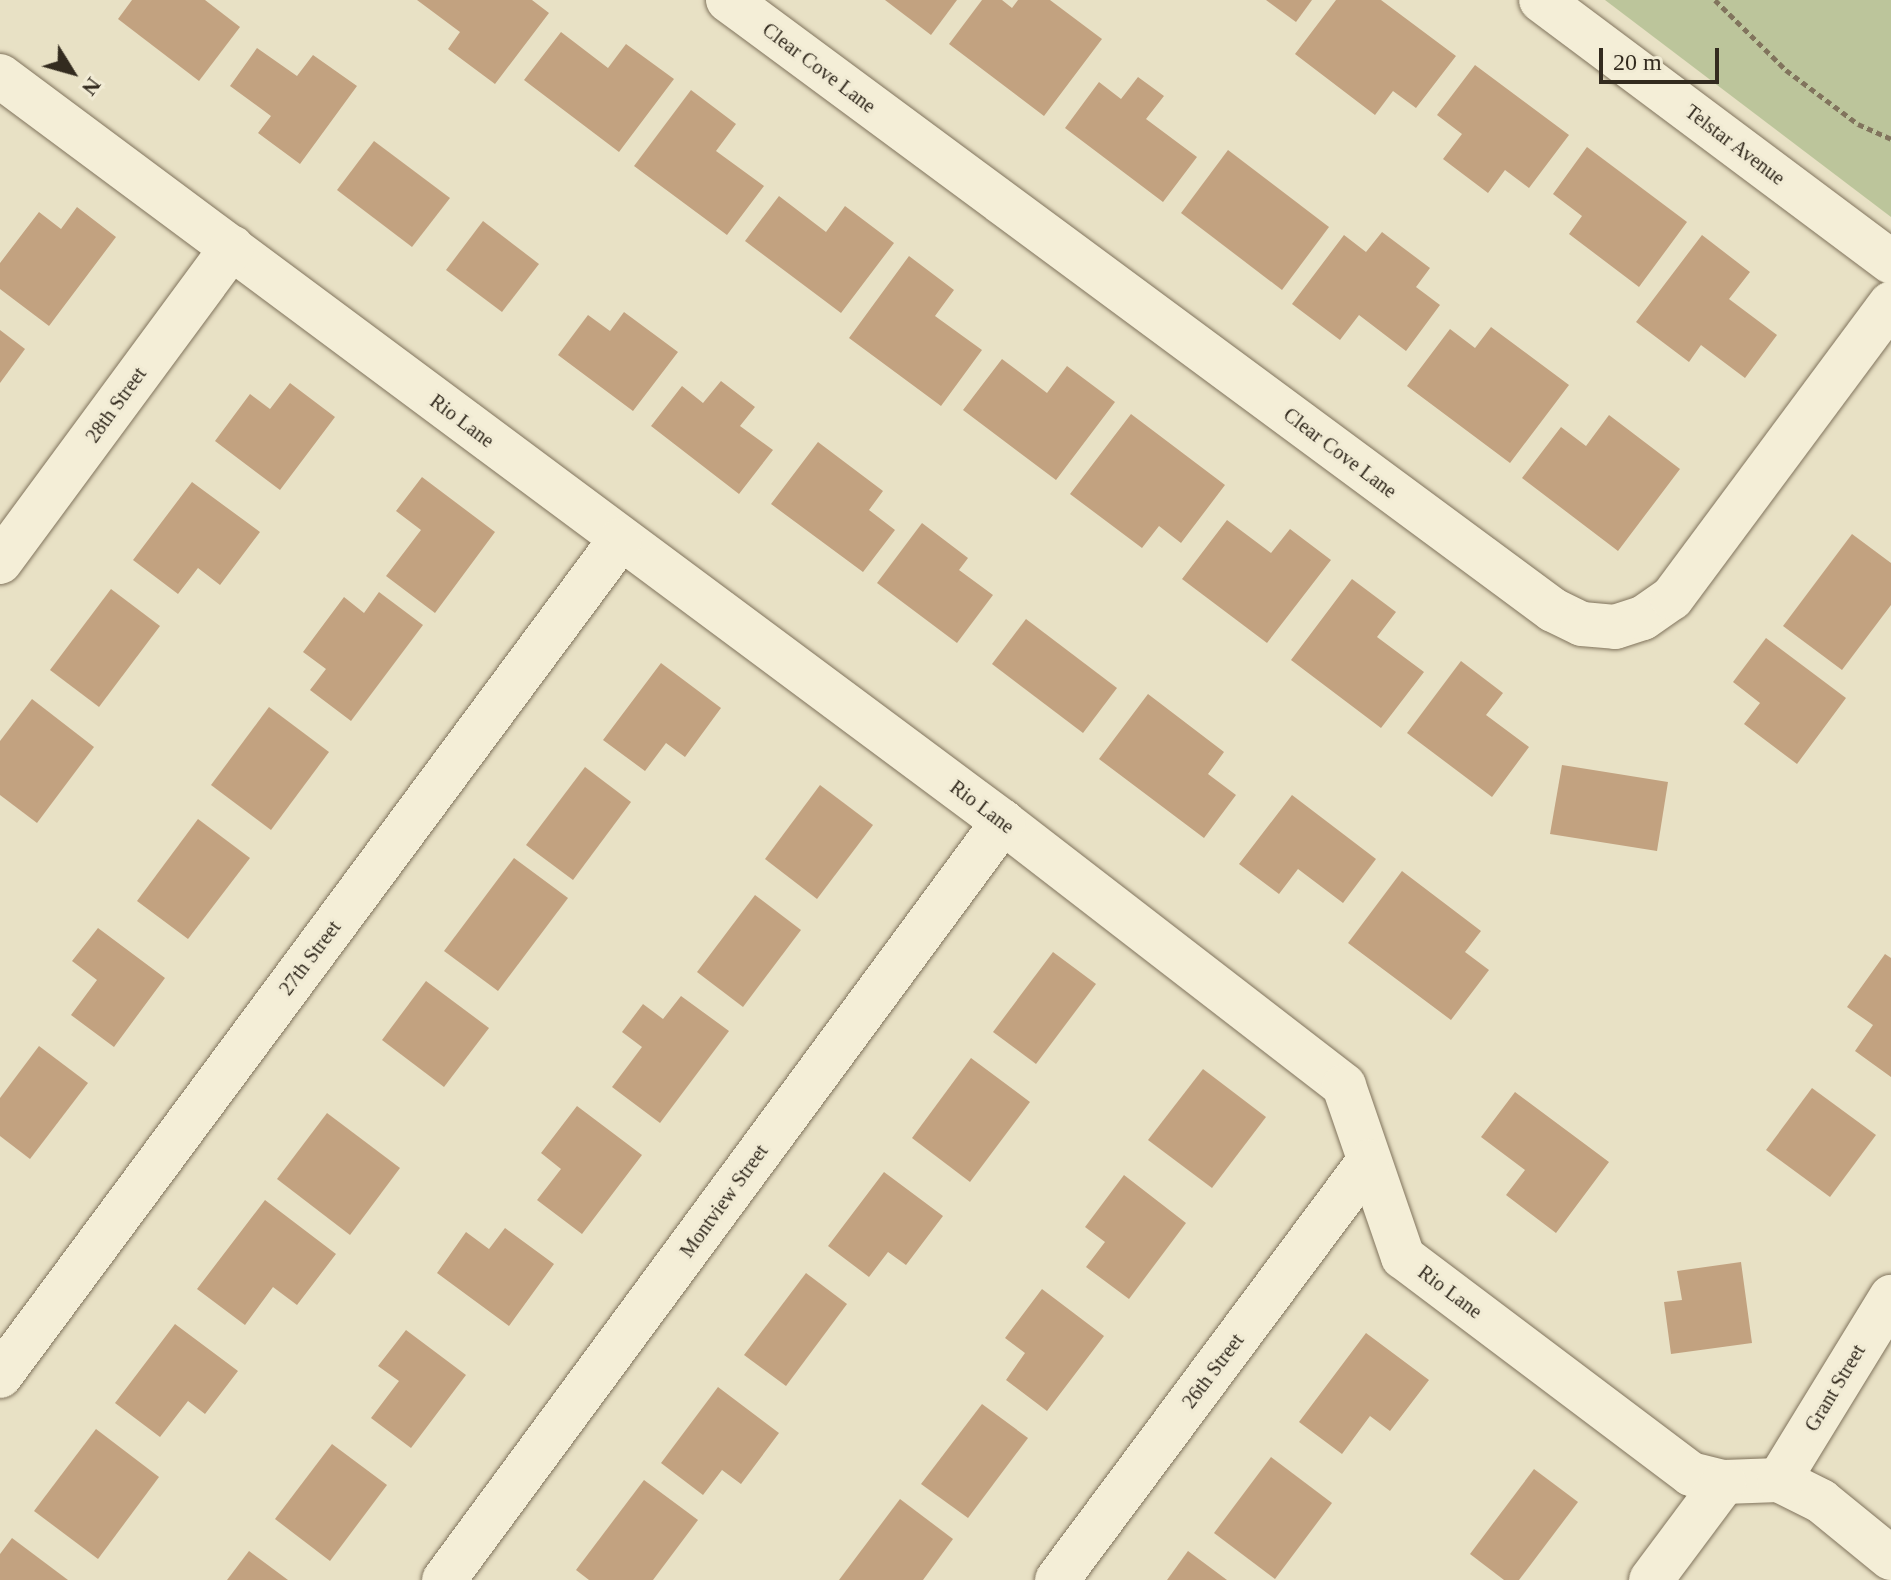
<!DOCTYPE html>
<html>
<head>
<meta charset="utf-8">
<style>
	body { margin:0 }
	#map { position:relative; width:1891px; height:1580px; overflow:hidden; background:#e8e1c5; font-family:Georgia,serif }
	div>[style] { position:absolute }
	.green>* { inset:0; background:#bcc59b }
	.building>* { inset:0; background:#c2a280 }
	.path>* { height:5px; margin-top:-2.5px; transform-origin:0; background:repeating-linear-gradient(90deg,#81745d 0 6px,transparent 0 10px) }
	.roads { filter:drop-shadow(0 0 2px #81745d) drop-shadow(0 0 2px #81745d) }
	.minor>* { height:44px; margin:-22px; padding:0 22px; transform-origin:22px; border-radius:22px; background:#f4eed7 }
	span { translate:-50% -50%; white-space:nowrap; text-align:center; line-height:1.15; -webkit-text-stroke:6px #f1ebd4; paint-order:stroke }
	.street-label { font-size:20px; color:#332b1f }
	.north { position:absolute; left:32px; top:32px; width:80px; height:80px; -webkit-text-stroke:6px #f1ebd4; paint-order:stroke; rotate:127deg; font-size:22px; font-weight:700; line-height:32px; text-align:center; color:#332b1f }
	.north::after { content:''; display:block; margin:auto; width:28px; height:36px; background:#332b1f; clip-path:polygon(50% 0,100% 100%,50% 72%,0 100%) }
	.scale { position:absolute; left:1599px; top:48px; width:120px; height:36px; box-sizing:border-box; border:4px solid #332b1f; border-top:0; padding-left:10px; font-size:24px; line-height:28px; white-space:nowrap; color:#332b1f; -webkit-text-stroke:6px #f1ebd4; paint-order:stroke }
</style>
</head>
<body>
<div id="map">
	<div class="green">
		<i style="clip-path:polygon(1605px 0,1891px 0,1891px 217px)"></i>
	</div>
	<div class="building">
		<i style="clip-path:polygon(132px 0,205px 0,240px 27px,199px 81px,118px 19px)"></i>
		<i style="clip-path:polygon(417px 0,532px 0,549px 13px,495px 84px,448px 49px,460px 32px)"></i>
		<i style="clip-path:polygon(885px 0,957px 0,931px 35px)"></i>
		<i style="clip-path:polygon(982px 0,1002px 0,1012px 8px,1018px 0,1050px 0,1102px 39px,1044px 116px,949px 44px)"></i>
		<i style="clip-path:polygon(1266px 0,1312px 0,1296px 22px)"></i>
		<i style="clip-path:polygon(1336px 0,1381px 0,1456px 56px,1416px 108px,1393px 91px,1375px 115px,1295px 54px)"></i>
		<i style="clip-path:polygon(561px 32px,608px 68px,626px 44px,674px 79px,619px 152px,524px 80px)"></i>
		<i style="clip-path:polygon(257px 48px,297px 76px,313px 55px,357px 86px,300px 164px,258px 133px,271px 116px,230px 86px)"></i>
		<i style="clip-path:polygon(1475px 65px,1569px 135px,1529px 188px,1505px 170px,1488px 193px,1443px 159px,1462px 134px,1437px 115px)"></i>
		<i style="clip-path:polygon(1138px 77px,1164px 96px,1146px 119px,1197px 157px,1163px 202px,1065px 128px,1099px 82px,1121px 99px)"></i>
		<i style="clip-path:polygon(691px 90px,736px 124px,716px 151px,764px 186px,727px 235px,634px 166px)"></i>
		<i style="clip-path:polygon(374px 141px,450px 198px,412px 247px,337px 190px)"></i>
		<i style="clip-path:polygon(1587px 147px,1687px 222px,1639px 287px,1569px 234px,1582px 216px,1553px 194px)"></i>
		<i style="clip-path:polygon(1228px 150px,1329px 227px,1282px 290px,1181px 213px)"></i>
		<i style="clip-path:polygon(779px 196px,826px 232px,845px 206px,894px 243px,841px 313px,745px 241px)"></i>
		<i style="clip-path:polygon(77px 207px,116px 237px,49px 326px,0 289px,0 263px,39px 212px,61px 229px)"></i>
		<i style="clip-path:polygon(483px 221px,539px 264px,502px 312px,446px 270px)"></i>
		<i style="clip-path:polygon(1382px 232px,1430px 268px,1416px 287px,1440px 305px,1406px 351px,1359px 315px,1340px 340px,1292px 304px,1344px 235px,1366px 252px)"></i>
		<i style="clip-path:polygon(1702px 235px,1750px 272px,1729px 299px,1777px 335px,1745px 378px,1701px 345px,1689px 362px,1636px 322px)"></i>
		<i style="clip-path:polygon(909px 256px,954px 290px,935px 316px,982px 350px,941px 406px,849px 338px)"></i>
		<i style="clip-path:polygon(624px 312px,678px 352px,633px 411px,558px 355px,588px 315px,610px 331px)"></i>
		<i style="clip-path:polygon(1491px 327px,1569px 385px,1510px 463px,1407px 386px,1450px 329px,1475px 348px)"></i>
		<i style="clip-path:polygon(0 330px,25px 349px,0 383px)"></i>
		<i style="clip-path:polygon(1002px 359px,1047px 393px,1067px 366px,1115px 402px,1056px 480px,963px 410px)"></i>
		<i style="clip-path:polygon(721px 381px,755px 407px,740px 426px,773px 450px,739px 494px,651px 426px,682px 386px,703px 403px)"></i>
		<i style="clip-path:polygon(290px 383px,335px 417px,280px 490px,215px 441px,250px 394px,270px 409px)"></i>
		<i style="clip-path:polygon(1131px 414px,1225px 485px,1181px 543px,1159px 526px,1142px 548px,1070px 494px)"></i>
		<i style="clip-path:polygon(1609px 415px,1680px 469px,1618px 551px,1522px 478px,1561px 427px,1586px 446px)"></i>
		<i style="clip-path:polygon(818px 442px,883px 491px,869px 510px,895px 530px,863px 572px,771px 504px)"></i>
		<i style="clip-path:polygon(422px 477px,495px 532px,435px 613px,386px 576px,421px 530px,396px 511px)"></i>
		<i style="clip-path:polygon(192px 482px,260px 532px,220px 585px,198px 568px,178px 594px,133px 560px)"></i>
		<i style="clip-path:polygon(1227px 520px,1271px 553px,1290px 529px,1331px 560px,1267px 643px,1182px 579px)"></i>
		<i style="clip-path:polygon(922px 523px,968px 558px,959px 570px,993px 595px,957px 643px,877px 583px)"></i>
		<i style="clip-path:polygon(1852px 534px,1891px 563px,1891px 605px,1842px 670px,1783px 626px)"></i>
		<i style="clip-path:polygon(1352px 579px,1396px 612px,1377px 637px,1424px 672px,1381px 728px,1291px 660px)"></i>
		<i style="clip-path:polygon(111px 589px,160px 626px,99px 707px,50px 670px)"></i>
		<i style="clip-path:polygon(379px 592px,423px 625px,351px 721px,310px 690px,326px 669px,303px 652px,344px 597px,364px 613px)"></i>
		<i style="clip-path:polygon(1026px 619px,1117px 688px,1083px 733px,992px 664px)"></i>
		<i style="clip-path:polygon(1766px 638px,1846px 698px,1797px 764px,1744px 724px,1760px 703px,1733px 682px)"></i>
		<i style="clip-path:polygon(1461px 661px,1503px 693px,1486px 715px,1529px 747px,1492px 797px,1407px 733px)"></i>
		<i style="clip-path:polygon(661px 663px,721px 708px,685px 757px,666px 743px,645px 771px,603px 740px)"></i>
		<i style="clip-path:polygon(1148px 694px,1224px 752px,1208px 774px,1236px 795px,1204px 838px,1099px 759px)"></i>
		<i style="clip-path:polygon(32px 699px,94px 747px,37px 823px,0 795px,0 741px)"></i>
		<i style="clip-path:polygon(269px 707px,329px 752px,271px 830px,211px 785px)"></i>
		<i style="clip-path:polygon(1562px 765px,1668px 782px,1657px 851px,1550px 834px)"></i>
		<i style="clip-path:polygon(585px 767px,631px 802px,573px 880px,526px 845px)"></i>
		<i style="clip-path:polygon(820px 785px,873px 825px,817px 899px,765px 859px)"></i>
		<i style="clip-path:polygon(1292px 795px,1376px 859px,1343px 903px,1298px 869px,1279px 894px,1239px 864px)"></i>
		<i style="clip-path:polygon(198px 819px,250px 858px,188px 939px,137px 901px)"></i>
		<i style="clip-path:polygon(514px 858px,568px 898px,498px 991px,444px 951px)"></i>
		<i style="clip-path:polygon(1402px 871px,1481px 931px,1465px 952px,1489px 970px,1451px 1020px,1348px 943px)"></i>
		<i style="clip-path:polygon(755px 895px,801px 930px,743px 1007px,697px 972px)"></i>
		<i style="clip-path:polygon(98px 928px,165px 978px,114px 1047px,71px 1015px,97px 980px,72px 961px)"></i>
		<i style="clip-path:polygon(1053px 952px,1096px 984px,1036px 1064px,993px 1032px)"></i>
		<i style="clip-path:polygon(1885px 954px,1891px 958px,1891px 1077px,1855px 1051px,1873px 1025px,1847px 1007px)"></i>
		<i style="clip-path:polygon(426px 981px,489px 1028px,444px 1087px,382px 1040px)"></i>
		<i style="clip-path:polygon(681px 996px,729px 1031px,660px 1123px,612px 1087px,642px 1047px,622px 1032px,643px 1004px,663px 1019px)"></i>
		<i style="clip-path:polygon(39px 1046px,88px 1083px,30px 1159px,0 1136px,0 1098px)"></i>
		<i style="clip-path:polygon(971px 1058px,1030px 1102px,970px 1182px,912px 1138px)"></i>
		<i style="clip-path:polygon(1203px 1069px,1266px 1117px,1212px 1188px,1148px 1140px)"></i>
		<i style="clip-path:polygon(1812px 1088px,1876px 1135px,1830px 1197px,1766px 1150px)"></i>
		<i style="clip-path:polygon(1515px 1092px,1609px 1162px,1556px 1233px,1506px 1195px,1525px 1170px,1481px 1137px)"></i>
		<i style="clip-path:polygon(577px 1106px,642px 1155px,582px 1234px,537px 1200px,561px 1169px,541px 1153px)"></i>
		<i style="clip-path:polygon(327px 1113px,400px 1168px,350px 1235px,277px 1179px)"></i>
		<i style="clip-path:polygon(884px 1172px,943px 1216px,906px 1265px,888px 1252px,869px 1277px,828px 1246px)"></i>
		<i style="clip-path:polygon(1124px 1175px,1186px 1223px,1129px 1299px,1086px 1267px,1105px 1242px,1085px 1227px)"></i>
		<i style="clip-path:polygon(265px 1200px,336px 1254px,297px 1305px,273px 1287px,245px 1325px,197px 1289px)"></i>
		<i style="clip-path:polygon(505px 1228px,554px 1264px,509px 1326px,437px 1273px,466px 1232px,489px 1249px)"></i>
		<i style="clip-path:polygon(1741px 1262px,1752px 1343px,1671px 1354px,1664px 1302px,1682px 1300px,1677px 1271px)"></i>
		<i style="clip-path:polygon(806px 1273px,847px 1304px,786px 1386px,744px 1355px)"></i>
		<i style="clip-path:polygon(1042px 1289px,1104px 1336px,1047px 1411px,1006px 1380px,1025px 1353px,1005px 1338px)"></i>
		<i style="clip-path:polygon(175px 1324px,238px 1371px,205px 1414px,188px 1401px,160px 1437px,115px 1403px)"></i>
		<i style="clip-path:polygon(406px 1330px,466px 1375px,411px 1448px,371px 1418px,399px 1381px,378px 1366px)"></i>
		<i style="clip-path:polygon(1366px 1333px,1429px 1380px,1390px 1431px,1370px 1416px,1342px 1454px,1299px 1422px)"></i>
		<i style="clip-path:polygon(718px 1387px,779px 1433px,741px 1484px,722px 1470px,703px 1495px,661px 1463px)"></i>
		<i style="clip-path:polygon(982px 1404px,1028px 1438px,968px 1518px,921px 1484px)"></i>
		<i style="clip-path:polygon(96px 1429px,159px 1477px,98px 1559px,34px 1511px)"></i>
		<i style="clip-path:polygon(332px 1444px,387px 1485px,330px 1561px,275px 1519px)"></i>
		<i style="clip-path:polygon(1271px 1457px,1332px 1503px,1275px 1579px,1214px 1533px)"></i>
		<i style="clip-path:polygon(1534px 1469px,1578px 1502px,1519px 1580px,1504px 1580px,1470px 1554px)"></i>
		<i style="clip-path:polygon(644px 1480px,698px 1520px,653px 1580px,589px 1580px,576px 1570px)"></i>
		<i style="clip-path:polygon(900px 1499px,953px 1539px,923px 1580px,839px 1580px)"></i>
		<i style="clip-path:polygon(12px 1538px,68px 1580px,0 1580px,0 1554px)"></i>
		<i style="clip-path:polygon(249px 1551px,288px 1580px,227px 1580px)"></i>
		<i style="clip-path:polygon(1188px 1551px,1227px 1580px,1167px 1580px)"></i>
	</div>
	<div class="path">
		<i style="left:1715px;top:0;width:100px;rotate:44.6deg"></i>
		<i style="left:1786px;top:70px;width:90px;rotate:36.9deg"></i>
		<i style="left:1858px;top:124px;width:36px;rotate:24deg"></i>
	</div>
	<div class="roads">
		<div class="minor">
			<i style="left:728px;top:0;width:1026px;rotate:36.48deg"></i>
			<i style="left:1553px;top:610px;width:32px;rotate:26deg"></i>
			<i style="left:1582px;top:624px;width:33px;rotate:5deg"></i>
			<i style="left:1615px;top:627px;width:29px;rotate:-18deg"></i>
			<i style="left:1643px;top:618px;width:35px;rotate:-35deg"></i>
			<i style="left:1672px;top:598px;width:367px;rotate:-53.4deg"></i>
			<i style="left:1541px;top:0;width:437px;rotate:36.8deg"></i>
			<i style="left:0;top:76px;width:1250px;rotate:36.64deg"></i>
			<i style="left:1003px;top:822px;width:431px;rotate:37.7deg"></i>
			<i style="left:1344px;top:1086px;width:181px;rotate:71deg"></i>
			<i style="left:1403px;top:1257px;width:361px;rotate:37deg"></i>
			<i style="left:1691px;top:1474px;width:34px;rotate:14deg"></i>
			<i style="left:1724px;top:1482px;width:55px;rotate:-2.1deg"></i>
			<i style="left:1779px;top:1480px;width:47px;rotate:26.6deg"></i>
			<i style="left:1821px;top:1501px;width:90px;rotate:39.2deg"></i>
			<i style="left:0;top:562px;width:391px;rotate:-53.6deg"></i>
			<i style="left:0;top:1376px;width:1041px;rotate:-53.44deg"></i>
			<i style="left:1779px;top:1480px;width:215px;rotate:-58.5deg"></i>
			<i style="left:444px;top:1580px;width:942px;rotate:-53.59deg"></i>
			<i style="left:1057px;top:1580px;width:522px;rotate:-53.33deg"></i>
			<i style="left:1651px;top:1580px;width:122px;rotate:-53.3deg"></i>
		</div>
	</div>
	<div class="street-label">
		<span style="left:819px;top:68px;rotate:37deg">Clear Cove Lane</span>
		<span style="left:1735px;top:145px;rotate:37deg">Telstar Avenue</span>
		<span style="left:116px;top:405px;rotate:-54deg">28th Street</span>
		<span style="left:462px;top:421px;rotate:37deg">Rio Lane</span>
		<span style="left:1340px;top:453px;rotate:37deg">Clear Cove Lane</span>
		<span style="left:982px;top:807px;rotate:37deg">Rio Lane</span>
		<span style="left:310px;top:958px;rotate:-53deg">27th Street</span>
		<span style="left:724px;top:1201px;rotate:-54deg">Montview Street</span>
		<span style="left:1450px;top:1292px;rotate:37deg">Rio Lane</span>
		<span style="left:1213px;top:1371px;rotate:-53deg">26th Street</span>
		<span style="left:1835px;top:1388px;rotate:-59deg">Grant Street</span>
	</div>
	<div class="north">N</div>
	<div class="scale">20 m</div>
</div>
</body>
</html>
